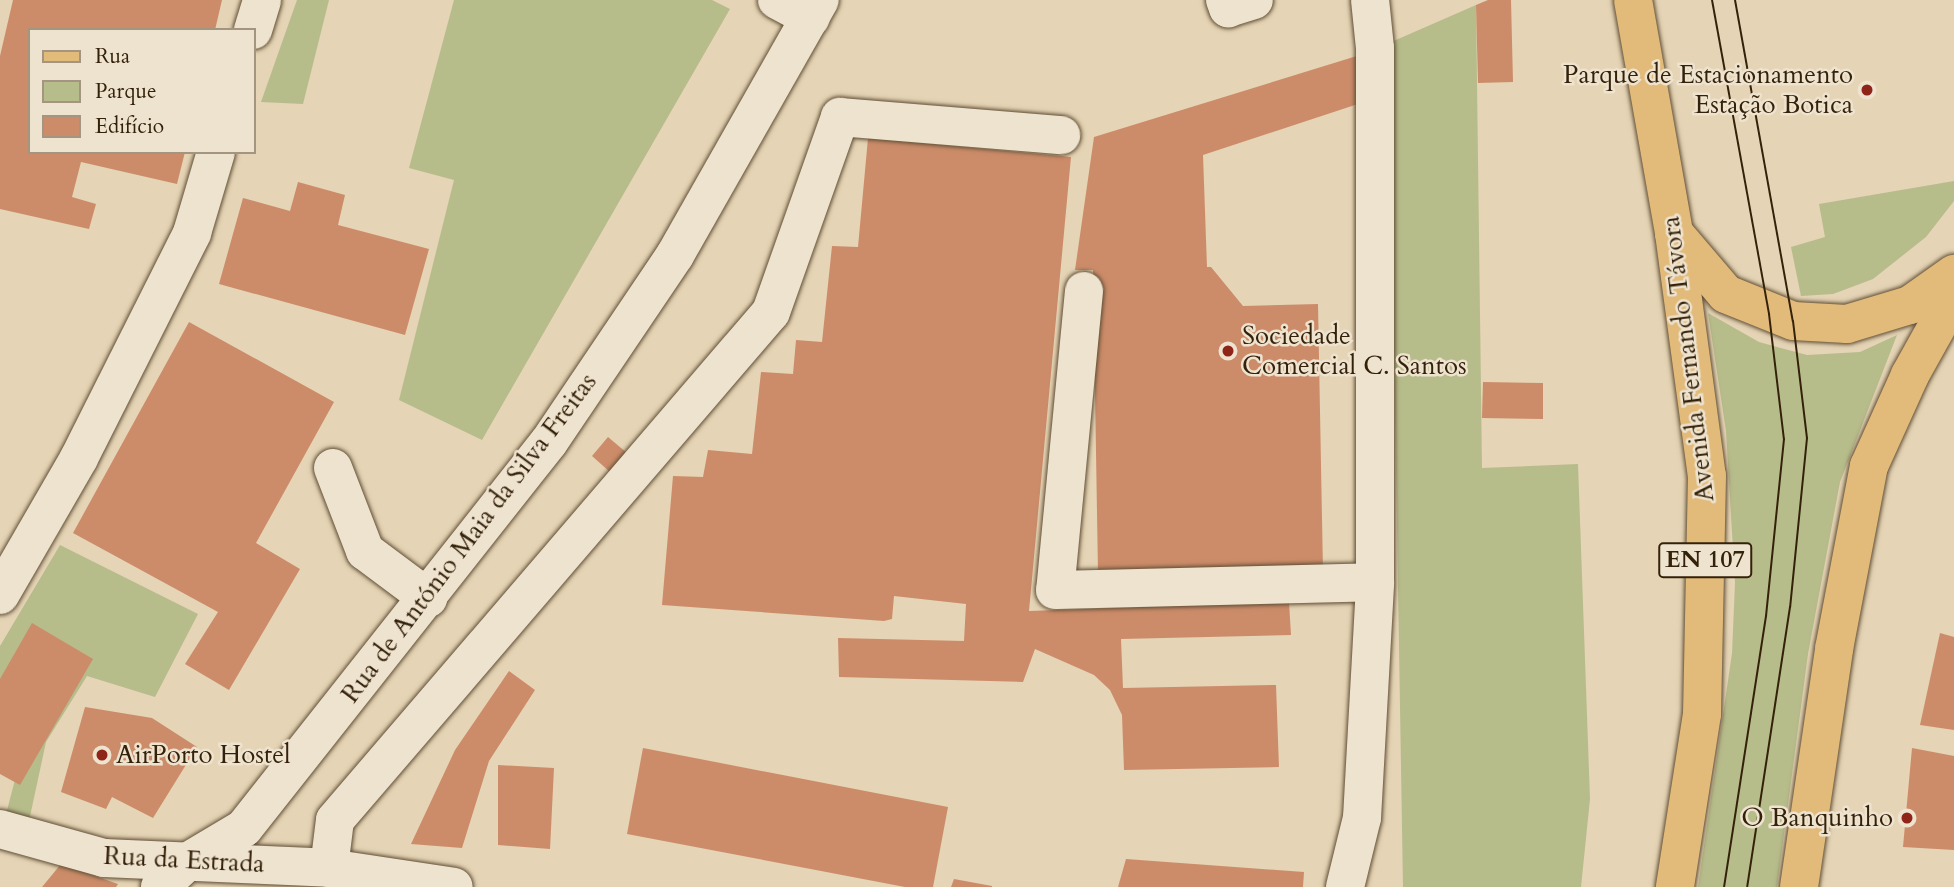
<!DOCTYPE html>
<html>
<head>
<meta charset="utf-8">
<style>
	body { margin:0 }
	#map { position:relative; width:1954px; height:887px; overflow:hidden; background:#e5d4b5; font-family:Cardo,serif }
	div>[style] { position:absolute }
	.green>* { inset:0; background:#b7bc8b }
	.building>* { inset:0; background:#cc8c6a }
	.roads { filter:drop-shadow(0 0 2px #604e35) drop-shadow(0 0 2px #604e35) }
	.minor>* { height:38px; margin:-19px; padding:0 19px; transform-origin:19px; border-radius:19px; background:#eee3cf }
	.major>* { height:38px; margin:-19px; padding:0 19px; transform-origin:19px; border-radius:19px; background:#e2ba7a }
	.tram>* { height:2px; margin:-1px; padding:0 1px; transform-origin:1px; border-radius:1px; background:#34210a }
	.dots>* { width:19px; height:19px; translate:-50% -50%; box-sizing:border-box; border:4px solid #eee3cf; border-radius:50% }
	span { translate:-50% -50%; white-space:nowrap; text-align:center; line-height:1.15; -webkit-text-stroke:5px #eee3cf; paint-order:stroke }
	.shield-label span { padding:2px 5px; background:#eee3cf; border:2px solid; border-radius:5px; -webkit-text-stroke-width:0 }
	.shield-label { font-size:24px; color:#34210a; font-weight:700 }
	.poi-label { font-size:26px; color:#34210a }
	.right { translate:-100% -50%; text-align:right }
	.left { translate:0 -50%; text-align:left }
	.street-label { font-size:26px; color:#34210a }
	.legend { position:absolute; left:28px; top:28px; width:228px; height:126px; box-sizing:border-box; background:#eee3cf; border:2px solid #a49580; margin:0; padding:9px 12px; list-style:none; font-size:21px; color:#34210a }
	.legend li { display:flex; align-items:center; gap:14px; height:35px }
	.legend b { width:35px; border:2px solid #a49580 }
</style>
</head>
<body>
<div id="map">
	<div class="green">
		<i style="clip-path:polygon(297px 0,329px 0,303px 104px,261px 102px)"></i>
		<i style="clip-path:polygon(454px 0,712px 0,730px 9px,482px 440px,399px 400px,454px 180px,409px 168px)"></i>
		<i style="clip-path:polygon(1476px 5px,1482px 468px,1578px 464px,1590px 799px,1581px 887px,1403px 887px,1389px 43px)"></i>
		<i style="clip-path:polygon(1954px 181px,1954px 201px,1926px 237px,1873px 279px,1833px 294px,1801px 296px,1791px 247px,1825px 237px,1819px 204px)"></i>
		<i style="clip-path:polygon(1708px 313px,1759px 342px,1807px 355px,1860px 352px,1897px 335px,1840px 482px,1808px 654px,1777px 887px,1698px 887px,1732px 653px,1735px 583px,1726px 431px)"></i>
		<i style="clip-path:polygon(60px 545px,198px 614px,155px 697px,87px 676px,46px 742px,29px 821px,6px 814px,16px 776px,0 771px,0 646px)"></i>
	</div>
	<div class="building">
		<i style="clip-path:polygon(13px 0,222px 0,215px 30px,30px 30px,30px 152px,185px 152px,177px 184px,81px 162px,72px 197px,96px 204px,89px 229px,0 209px,0 56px)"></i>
		<i style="clip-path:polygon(1488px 0,1511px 0,1513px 82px,1478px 83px,1476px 5px)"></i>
		<i style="clip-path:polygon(1360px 55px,1361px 103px,1203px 155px,1207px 267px,1211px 267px,1243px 306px,1318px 304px,1323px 571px,1098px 573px,1093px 270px,1075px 270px,1094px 137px)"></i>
		<i style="clip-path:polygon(868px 138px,1071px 157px,1029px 611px,1289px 602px,1291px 635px,1121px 639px,1123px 688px,1276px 685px,1279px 767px,1124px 770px,1122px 715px,1110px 690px,1094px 675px,1035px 649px,1023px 682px,839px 677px,838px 638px,964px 641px,966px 604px,894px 596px,892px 619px,884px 621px,662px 605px,673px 476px,703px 477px,708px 450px,752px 454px,761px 372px,793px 374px,796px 340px,822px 342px,832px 246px,858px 247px)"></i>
		<i style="clip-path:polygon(298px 182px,345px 195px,338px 225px,429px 249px,405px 335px,219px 284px,243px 198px,290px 211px)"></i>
		<i style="clip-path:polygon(189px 322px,334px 402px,256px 543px,300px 569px,229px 690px,185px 664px,218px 612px,73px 533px)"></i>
		<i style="clip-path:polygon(1483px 382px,1543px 383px,1543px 419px,1482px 418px)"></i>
		<i style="clip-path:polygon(608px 437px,627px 453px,610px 472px,592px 456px)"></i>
		<i style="clip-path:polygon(32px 623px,93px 659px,20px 785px,0 774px,0 679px)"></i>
		<i style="clip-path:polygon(1940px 633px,1954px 637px,1954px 730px,1920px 725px)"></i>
		<i style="clip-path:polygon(509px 671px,535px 690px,489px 761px,462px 848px,411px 844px,455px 750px)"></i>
		<i style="clip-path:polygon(85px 707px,152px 718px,197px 747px,153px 818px,112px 797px,106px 809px,61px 792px)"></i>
		<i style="clip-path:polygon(643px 748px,948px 807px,933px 887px,905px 887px,627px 834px)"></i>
		<i style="clip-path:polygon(1912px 748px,1954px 756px,1954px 850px,1903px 847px)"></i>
		<i style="clip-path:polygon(498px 765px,554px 768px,550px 849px,498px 845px)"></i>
		<i style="clip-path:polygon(1126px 859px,1304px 872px,1303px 887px,1118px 887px)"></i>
		<i style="clip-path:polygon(61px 864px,118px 884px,116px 887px,42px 887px)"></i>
		<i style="clip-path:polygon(954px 879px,992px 886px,992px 887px,951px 887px)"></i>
	</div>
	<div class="roads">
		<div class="minor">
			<i style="left:777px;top:0;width:38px;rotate:28deg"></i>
			<i style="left:1225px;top:0;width:9px;rotate:69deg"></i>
			<i style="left:1228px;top:8px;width:27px;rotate:-17deg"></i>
			<i style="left:253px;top:30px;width:31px;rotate:-73deg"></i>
			<i style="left:1084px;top:291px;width:300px;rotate:95.5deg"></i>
			<i style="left:1055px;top:590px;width:320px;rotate:-1.4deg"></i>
			<i style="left:333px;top:468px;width:89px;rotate:68.9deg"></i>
			<i style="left:365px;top:551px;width:79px;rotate:36.7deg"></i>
			<i style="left:0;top:595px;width:158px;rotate:-60deg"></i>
			<i style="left:79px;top:458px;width:252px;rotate:-63.3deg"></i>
			<i style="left:192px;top:233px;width:84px;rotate:-73.5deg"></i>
			<i style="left:0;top:829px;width:108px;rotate:15.6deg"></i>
			<i style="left:104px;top:858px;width:225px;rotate:2.5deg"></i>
			<i style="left:329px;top:868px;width:126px;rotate:8.6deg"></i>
			<i style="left:329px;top:868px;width:48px;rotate:-82.9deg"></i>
			<i style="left:335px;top:820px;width:669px;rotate:-49.36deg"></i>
			<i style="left:771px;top:312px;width:207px;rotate:-70.5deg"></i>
			<i style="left:840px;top:117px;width:222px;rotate:4.7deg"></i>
			<i style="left:160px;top:887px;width:37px;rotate:-43deg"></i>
			<i style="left:187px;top:862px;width:66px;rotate:-30.8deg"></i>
			<i style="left:244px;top:828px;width:492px;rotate:-51.7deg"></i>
			<i style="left:549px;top:442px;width:225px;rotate:-56deg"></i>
			<i style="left:675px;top:255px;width:293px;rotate:-60.4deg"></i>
			<i style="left:1345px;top:887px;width:71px;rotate:-76.2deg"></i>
			<i style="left:1362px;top:818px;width:236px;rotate:-86.8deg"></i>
			<i style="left:1375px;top:582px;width:534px;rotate:-90deg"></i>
			<i style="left:1375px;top:48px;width:48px;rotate:-95.9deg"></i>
		</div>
		<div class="major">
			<i style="left:1633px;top:0;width:237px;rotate:80deg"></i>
			<i style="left:1674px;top:233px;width:245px;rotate:82.3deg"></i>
			<i style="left:1707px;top:476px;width:238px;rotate:91.2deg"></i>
			<i style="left:1702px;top:714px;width:175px;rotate:98.9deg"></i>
			<i style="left:1674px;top:233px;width:80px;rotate:49.6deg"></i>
			<i style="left:1726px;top:294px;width:72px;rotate:21.9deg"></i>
			<i style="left:1793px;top:321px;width:54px;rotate:3.2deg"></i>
			<i style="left:1847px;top:324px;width:66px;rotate:-16.8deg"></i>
			<i style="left:1910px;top:305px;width:54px;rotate:-35.2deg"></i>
			<i style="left:1799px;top:887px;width:241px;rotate:-81.6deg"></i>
			<i style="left:1834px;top:649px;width:186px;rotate:-79.2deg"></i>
			<i style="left:1869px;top:466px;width:100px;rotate:-65.7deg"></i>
			<i style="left:1910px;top:375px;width:90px;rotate:-60.9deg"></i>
		</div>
	</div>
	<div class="tram">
		<i style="left:1712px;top:0;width:319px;rotate:79.7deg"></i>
		<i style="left:1769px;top:314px;width:126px;rotate:83.2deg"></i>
		<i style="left:1784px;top:439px;width:178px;rotate:95.8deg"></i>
		<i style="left:1766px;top:616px;width:274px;rotate:98.8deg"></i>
		<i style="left:1735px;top:0;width:326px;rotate:79.8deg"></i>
		<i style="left:1793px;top:321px;width:118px;rotate:83.2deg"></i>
		<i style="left:1807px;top:438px;width:170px;rotate:95.7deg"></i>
		<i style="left:1790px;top:607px;width:283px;rotate:98.7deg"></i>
	</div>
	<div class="dots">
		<i style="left:1867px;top:90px;background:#8f2418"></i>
		<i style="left:1228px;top:351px;background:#8f2418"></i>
		<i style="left:102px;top:755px;background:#8f2418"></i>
		<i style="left:1907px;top:818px;background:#8f2418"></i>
	</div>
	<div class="shield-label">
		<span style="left:1705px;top:560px">EN 107</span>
	</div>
	<div class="poi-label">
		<span class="right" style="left:1853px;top:90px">Parque de Estacionamento<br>Estação Botica</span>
		<span class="left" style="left:1242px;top:351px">Sociedade<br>Comercial C. Santos</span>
		<span class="left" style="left:116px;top:755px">AirPorto Hostel</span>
		<span class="right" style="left:1893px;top:818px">O Banquinho</span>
	</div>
	<div class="street-label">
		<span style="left:1688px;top:359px;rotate:-97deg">Avenida Fernando Távora</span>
		<span style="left:469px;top:538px;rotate:-53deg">Rua de António Maia da Silva Freitas</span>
		<span style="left:184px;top:860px;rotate:3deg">Rua da Estrada</span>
	</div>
	<ul class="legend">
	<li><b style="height:9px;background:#e2ba7a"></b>Rua</li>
	<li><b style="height:19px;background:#b7bc8b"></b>Parque</li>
	<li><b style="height:19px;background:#cc8c6a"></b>Edifício</li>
	</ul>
</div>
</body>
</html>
